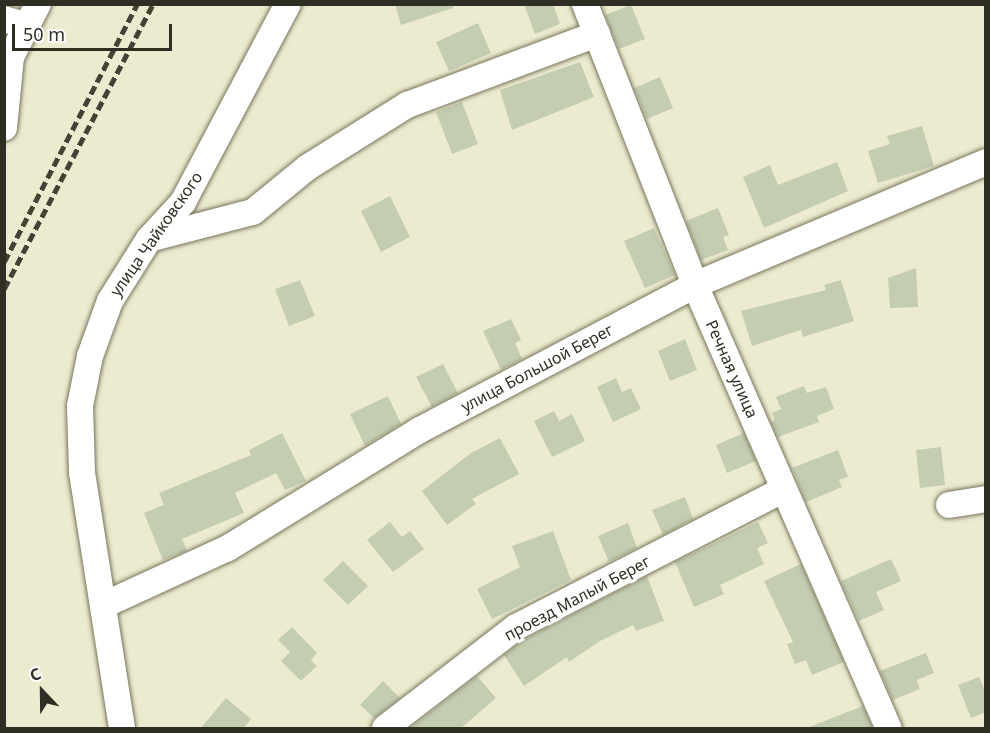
<!DOCTYPE html>
<html>
<head>
<meta charset="utf-8">
<style>
	body { margin:0 }
	#map { position:relative; width:990px; height:733px; overflow:hidden; background:#edebcf; font-family:"Noto Sans",sans-serif }
	div>[style] { position:absolute }
	.building>* { inset:0; background:#c4cdb2 }
	.roads { filter:drop-shadow(0 0 2px #77755c) drop-shadow(0 0 2px #77755c) }
	.minor>* { height:26px; margin:-13px; padding:0 13px; transform-origin:13px; border-radius:13px; background:#fff }
	.rail>* { height:4.5px; margin-top:-2.25px; transform-origin:0; background:repeating-linear-gradient(90deg,#434235 0 9px,transparent 0 13.5px) }
	span { translate:-50% -50%; white-space:nowrap; text-align:center; line-height:1.15; -webkit-text-stroke:6px #fff; paint-order:stroke }
	.street-label { font-size:16px; color:#2f2e23 }
	.frame { position:absolute; inset:0; border:6px solid #2f2e23; pointer-events:none }
	.north { position:absolute; left:12px; top:661px; width:60px; height:60px; -webkit-text-stroke:4px #fff; paint-order:stroke; rotate:338deg; font-size:16px; font-weight:700; line-height:24px; text-align:center; color:#2f2e23 }
	.north::after { content:''; display:block; margin:auto; width:21px; height:27px; background:#2f2e23; clip-path:polygon(50% 0,100% 100%,50% 72%,0 100%) }
	.scale { position:absolute; left:12px; top:24px; width:160px; height:27px; box-sizing:border-box; border:3px solid #2f2e23; border-top:0; padding-left:8px; font-size:18px; line-height:21px; white-space:nowrap; color:#2f2e23; -webkit-text-stroke:4px #fff; paint-order:stroke }
</style>
</head>
<body>
<div id="map">
	<div class="building">
		<i style="clip-path:polygon(395px 4px,453px 4px,453px 8px,401px 25px)"></i>
		<i style="clip-path:polygon(524px 4px,553px 4px,560px 24px,535px 34px)"></i>
		<i style="clip-path:polygon(631px 5px,645px 39px,619px 49px,605px 15px)"></i>
		<i style="clip-path:polygon(478px 23px,491px 53px,449px 71px,436px 42px)"></i>
		<i style="clip-path:polygon(580px 62px,594px 97px,512px 130px,500px 90px)"></i>
		<i style="clip-path:polygon(660px 77px,673px 108px,647px 119px,634px 88px)"></i>
		<i style="clip-path:polygon(462px 102px,478px 144px,452px 154px,436px 112px)"></i>
		<i style="clip-path:polygon(922px 126px,934px 166px,878px 183px,868px 151px,890px 144px,887px 136px)"></i>
		<i style="clip-path:polygon(837px 162px,848px 191px,764px 228px,743px 177px,770px 165px,778px 185px)"></i>
		<i style="clip-path:polygon(390px 196px,410px 237px,381px 252px,361px 211px)"></i>
		<i style="clip-path:polygon(718px 208px,729px 235px,723px 237px,728px 250px,701px 260px,686px 221px)"></i>
		<i style="clip-path:polygon(654px 228px,675px 275px,645px 288px,624px 241px)"></i>
		<i style="clip-path:polygon(916px 268px,918px 307px,890px 308px,888px 278px)"></i>
		<i style="clip-path:polygon(300px 280px,315px 316px,289px 326px,275px 289px)"></i>
		<i style="clip-path:polygon(841px 280px,854px 321px,803px 337px,801px 330px,752px 346px,741px 311px,826px 290px,824px 285px)"></i>
		<i style="clip-path:polygon(511px 319px,521px 340px,515px 343px,522px 359px,501px 370px,483px 331px)"></i>
		<i style="clip-path:polygon(685px 339px,697px 370px,670px 381px,658px 351px)"></i>
		<i style="clip-path:polygon(443px 364px,458px 393px,432px 407px,416px 377px)"></i>
		<i style="clip-path:polygon(616px 378px,622px 392px,631px 388px,641px 409px,613px 422px,597px 387px)"></i>
		<i style="clip-path:polygon(804px 386px,807px 393px,826px 387px,834px 409px,817px 416px,819px 422px,778px 437px,771px 422px,775px 420px,772px 413px,781px 409px,776px 397px)"></i>
		<i style="clip-path:polygon(388px 396px,401px 424px,365px 446px,350px 414px)"></i>
		<i style="clip-path:polygon(554px 411px,559px 421px,572px 414px,585px 441px,552px 457px,534px 421px)"></i>
		<i style="clip-path:polygon(282px 433px,306px 481px,285px 490px,276px 473px,235px 493px,244px 513px,182px 539px,187px 551px,163px 560px,144px 513px,164px 505px,159px 493px,251px 455px,249px 450px)"></i>
		<i style="clip-path:polygon(744px 433px,756px 461px,727px 473px,716px 445px)"></i>
		<i style="clip-path:polygon(500px 438px,519px 474px,472px 499px,476px 504px,447px 525px,422px 491px,471px 453px)"></i>
		<i style="clip-path:polygon(941px 447px,945px 485px,920px 488px,916px 450px)"></i>
		<i style="clip-path:polygon(838px 450px,848px 477px,839px 480px,842px 487px,806px 502px,792px 468px)"></i>
		<i style="clip-path:polygon(685px 497px,693px 519px,663px 535px,652px 510px)"></i>
		<i style="clip-path:polygon(390px 522px,402px 537px,410px 531px,424px 549px,393px 572px,367px 540px)"></i>
		<i style="clip-path:polygon(758px 522px,768px 543px,757px 548px,764px 564px,720px 585px,724px 594px,694px 607px,675px 562px)"></i>
		<i style="clip-path:polygon(628px 523px,637px 548px,609px 562px,598px 536px)"></i>
		<i style="clip-path:polygon(553px 531px,571px 580px,492px 619px,477px 589px,520px 567px,512px 546px)"></i>
		<i style="clip-path:polygon(891px 559px,901px 581px,876px 592px,884px 610px,859px 621px,841px 581px)"></i>
		<i style="clip-path:polygon(343px 561px,368px 586px,348px 605px,323px 580px)"></i>
		<i style="clip-path:polygon(801px 564px,844px 662px,812px 675px,806px 660px,795px 664px,787px 644px,793px 642px,764px 581px)"></i>
		<i style="clip-path:polygon(647px 576px,664px 621px,636px 631px,633px 625px,600px 641px,569px 662px,567px 657px,524px 686px,504px 655px,524px 640px)"></i>
		<i style="clip-path:polygon(292px 627px,317px 653px,311px 660px,317px 666px,301px 681px,281px 661px,290px 652px,278px 640px)"></i>
		<i style="clip-path:polygon(926px 653px,934px 673px,917px 680px,920px 689px,893px 700px,880px 671px)"></i>
		<i style="clip-path:polygon(477px 676px,496px 698px,460px 729px,409px 729px)"></i>
		<i style="clip-path:polygon(979px 677px,986px 693px,986px 712px,971px 718px,958px 685px)"></i>
		<i style="clip-path:polygon(383px 681px,400px 698px,374px 718px,360px 705px)"></i>
		<i style="clip-path:polygon(226px 698px,251px 719px,243px 729px,200px 729px)"></i>
		<i style="clip-path:polygon(863px 706px,873px 729px,810px 729px,809px 727px)"></i>
	</div>
	<div class="roads">
		<div class="minor">
			<i style="left:585px;top:4px;width:302px;rotate:68.6deg"></i>
			<i style="left:695px;top:285px;width:484px;rotate:66.4deg"></i>
			<i style="left:4px;top:19px;width:25px;rotate:16deg"></i>
			<i style="left:4px;top:128px;width:71px;rotate:-84.4deg"></i>
			<i style="left:11px;top:57px;width:59px;rotate:-63deg"></i>
			<i style="left:149px;top:239px;width:107px;rotate:-14.6deg"></i>
			<i style="left:253px;top:212px;width:71px;rotate:-39.3deg"></i>
			<i style="left:308px;top:167px;width:117px;rotate:-32.1deg"></i>
			<i style="left:407px;top:105px;width:203px;rotate:-20.5deg"></i>
			<i style="left:949px;top:505px;width:37px;rotate:-9deg"></i>
			<i style="left:104px;top:605px;width:136px;rotate:-24.7deg"></i>
			<i style="left:228px;top:548px;width:225px;rotate:-31.6deg"></i>
			<i style="left:420px;top:430px;width:311px;rotate:-27.8deg"></i>
			<i style="left:695px;top:285px;width:316px;rotate:-22.9deg"></i>
			<i style="left:122px;top:728px;width:258px;rotate:-98.9deg"></i>
			<i style="left:82px;top:473px;width:67px;rotate:-91.7deg"></i>
			<i style="left:80px;top:406px;width:51px;rotate:-78.7deg"></i>
			<i style="left:90px;top:356px;width:59px;rotate:-70deg"></i>
			<i style="left:110px;top:301px;width:73px;rotate:-57.8deg"></i>
			<i style="left:149px;top:239px;width:50px;rotate:-47.4deg"></i>
			<i style="left:183px;top:202px;width:224px;rotate:-62.1deg"></i>
			<i style="left:385px;top:728px;width:165px;rotate:-37.6deg"></i>
			<i style="left:516px;top:627px;width:301px;rotate:-27.2deg"></i>
		</div>
	</div>
	<div class="rail">
		<i style="left:4px;top:262px;width:290px;rotate:-62.7deg"></i>
		<i style="left:4px;top:289px;width:322px;rotate:-62.4deg"></i>
	</div>
	<div class="street-label">
		<span style="left:156px;top:234px;rotate:-55deg">улица Чайковского</span>
		<span style="left:537px;top:368px;rotate:-28deg">улица Большой Берег</span>
		<span style="left:732px;top:369px;rotate:66deg">Речная улица</span>
		<span style="left:577px;top:598px;rotate:-28deg">проезд Малый Берег</span>
	</div>
	<div class="frame"></div>
	<div class="north">С</div>
	<div class="scale">50 m</div>
</div>
</body>
</html>
